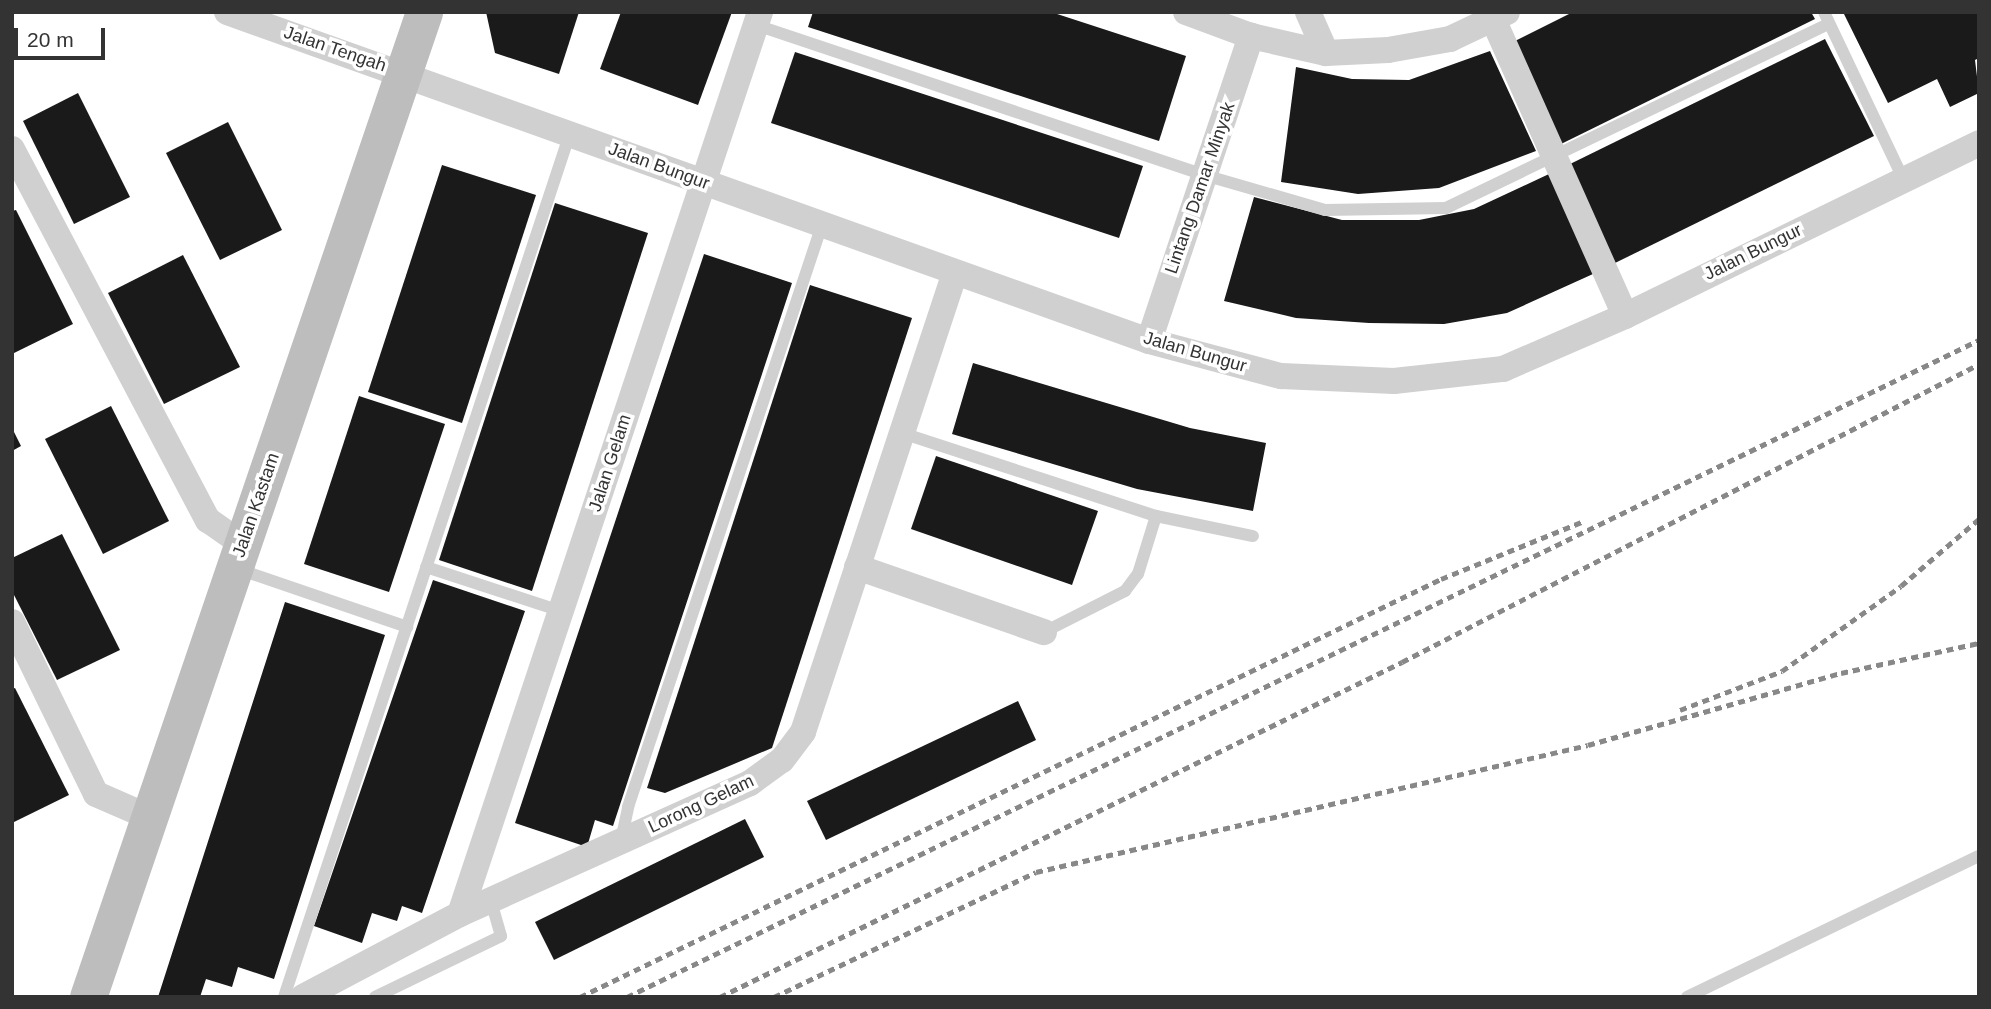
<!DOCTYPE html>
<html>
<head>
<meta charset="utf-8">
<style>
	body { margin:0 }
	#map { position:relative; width:1991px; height:1009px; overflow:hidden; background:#fff; font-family:Helvetica,sans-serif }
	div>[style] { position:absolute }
	.building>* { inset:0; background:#1a1a1a }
	.lane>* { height:12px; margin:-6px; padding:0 6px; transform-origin:6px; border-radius:6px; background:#d0d0d0 }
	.street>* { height:26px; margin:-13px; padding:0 13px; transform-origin:13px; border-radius:13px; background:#d0d0d0 }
	.secondary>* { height:37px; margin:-18.5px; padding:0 18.5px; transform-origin:18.5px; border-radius:18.5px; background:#bdbdbd }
	.rail>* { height:5px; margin-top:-2.5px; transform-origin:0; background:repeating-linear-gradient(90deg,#888 0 7px,transparent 0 12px) }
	span { translate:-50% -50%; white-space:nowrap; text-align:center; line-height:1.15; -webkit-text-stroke:7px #fff; paint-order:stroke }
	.street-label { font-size:18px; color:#333 }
	.frame { position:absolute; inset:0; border:14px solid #333; pointer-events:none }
	.scale { position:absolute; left:14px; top:28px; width:91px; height:32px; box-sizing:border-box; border:4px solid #333; border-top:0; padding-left:9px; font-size:21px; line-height:24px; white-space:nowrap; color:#333; -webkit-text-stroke:5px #fff; paint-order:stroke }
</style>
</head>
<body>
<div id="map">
	<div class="building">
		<i style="clip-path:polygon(486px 12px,579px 12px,559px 74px,495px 53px)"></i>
		<i style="clip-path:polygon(621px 12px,732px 12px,698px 105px,600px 69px)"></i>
		<i style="clip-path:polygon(813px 12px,1051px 12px,1186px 56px,1159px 141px,808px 27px)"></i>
		<i style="clip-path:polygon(1573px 12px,1811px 12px,1815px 19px,1559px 145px,1509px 44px)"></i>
		<i style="clip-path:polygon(1843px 12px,1979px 12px,1979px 58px,1975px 60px,1979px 93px,1950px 107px,1937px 79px,1888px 103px)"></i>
		<i style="clip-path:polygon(1825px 39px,1874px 136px,1615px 263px,1566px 166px)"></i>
		<i style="clip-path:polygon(1490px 51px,1536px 151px,1439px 188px,1358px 194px,1281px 182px,1296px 67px,1352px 79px,1409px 80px)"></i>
		<i style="clip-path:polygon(795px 52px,1143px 166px,1119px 238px,771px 123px)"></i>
		<i style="clip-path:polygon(78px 93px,130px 197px,74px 224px,23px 121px)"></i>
		<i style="clip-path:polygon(228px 122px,282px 230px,220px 260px,166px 153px)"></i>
		<i style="clip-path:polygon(442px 165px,536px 195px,462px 423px,368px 392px)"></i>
		<i style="clip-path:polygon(1549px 174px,1593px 274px,1507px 313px,1444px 324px,1369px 323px,1296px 318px,1224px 301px,1254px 197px,1342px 220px,1419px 220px,1474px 209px)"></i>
		<i style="clip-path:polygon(555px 203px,648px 233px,532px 591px,439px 560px)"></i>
		<i style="clip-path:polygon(16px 210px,73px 324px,12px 354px,12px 211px)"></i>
		<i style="clip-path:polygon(704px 254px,792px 283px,613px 826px,595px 820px,587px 847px,515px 823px)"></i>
		<i style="clip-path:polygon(183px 255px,240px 367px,164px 404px,108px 293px)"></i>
		<i style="clip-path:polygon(810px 285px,912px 318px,772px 748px,665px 793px,647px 788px)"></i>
		<i style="clip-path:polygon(973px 363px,1190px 428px,1266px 443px,1253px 511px,1137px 489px,952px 434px)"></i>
		<i style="clip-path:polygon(359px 396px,445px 424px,389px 592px,304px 564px)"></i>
		<i style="clip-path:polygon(111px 406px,169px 521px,103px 554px,45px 439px)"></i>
		<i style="clip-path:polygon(12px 428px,21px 446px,12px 451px)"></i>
		<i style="clip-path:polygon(936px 456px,1098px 511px,1072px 585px,911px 529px)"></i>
		<i style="clip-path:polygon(62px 534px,120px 650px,57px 680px,12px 591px,12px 558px)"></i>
		<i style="clip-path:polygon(433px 580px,525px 611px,422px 913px,402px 906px,397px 921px,372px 913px,362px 943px,314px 926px)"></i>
		<i style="clip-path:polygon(285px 602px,385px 635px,274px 979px,238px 967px,232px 987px,206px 979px,200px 997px,158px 997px)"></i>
		<i style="clip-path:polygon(15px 688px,69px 795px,12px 823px,12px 689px)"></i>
		<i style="clip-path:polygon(1018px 701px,1036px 740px,826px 840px,807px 801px)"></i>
		<i style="clip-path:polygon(745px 819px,764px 857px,554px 960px,535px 922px)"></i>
	</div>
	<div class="lane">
		<i style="left:1824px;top:12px;width:184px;rotate:64.6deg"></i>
		<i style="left:756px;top:25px;width:472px;rotate:18.5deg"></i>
		<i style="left:1204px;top:175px;width:126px;rotate:16.1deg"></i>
		<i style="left:1325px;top:210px;width:121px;rotate:-0.9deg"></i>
		<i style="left:1446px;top:208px;width:425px;rotate:-25.7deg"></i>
		<i style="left:902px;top:433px;width:267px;rotate:18.1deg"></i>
		<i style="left:1156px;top:516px;width:99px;rotate:11.7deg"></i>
		<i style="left:426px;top:567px;width:142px;rotate:18.1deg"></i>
		<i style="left:238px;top:569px;width:179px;rotate:18.9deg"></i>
		<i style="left:1044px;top:632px;width:91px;rotate:-26.8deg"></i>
		<i style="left:1125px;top:591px;width:21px;rotate:-53deg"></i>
		<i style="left:1138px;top:574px;width:61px;rotate:-72.8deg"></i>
		<i style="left:621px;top:841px;width:35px;rotate:-78deg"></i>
		<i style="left:628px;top:807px;width:613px;rotate:-71.57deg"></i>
		<i style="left:284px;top:997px;width:910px;rotate:-71.68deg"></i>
		<i style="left:375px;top:997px;width:140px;rotate:-25.8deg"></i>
		<i style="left:501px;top:936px;width:37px;rotate:-106deg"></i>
		<i style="left:1687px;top:997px;width:324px;rotate:-25.8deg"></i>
	</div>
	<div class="street">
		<i style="left:227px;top:12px;width:979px;rotate:19.64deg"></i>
		<i style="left:1149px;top:341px;width:137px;rotate:14.9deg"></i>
		<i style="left:1281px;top:376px;width:113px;rotate:2.5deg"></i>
		<i style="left:1394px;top:381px;width:110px;rotate:-6.3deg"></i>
		<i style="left:1503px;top:369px;width:133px;rotate:-23.5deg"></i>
		<i style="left:1625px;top:316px;width:394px;rotate:-26deg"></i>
		<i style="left:1186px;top:12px;width:69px;rotate:20.3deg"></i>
		<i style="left:1251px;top:36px;width:77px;rotate:12.8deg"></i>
		<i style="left:1326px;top:53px;width:62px;rotate:-2.8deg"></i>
		<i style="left:1388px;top:50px;width:63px;rotate:-10.1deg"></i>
		<i style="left:1450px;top:39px;width:63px;rotate:-25.3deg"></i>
		<i style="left:1308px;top:12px;width:45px;rotate:66.3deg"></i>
		<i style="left:1493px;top:19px;width:325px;rotate:66deg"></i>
		<i style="left:12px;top:149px;width:420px;rotate:62.2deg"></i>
		<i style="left:208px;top:520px;width:42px;rotate:35.2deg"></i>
		<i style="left:1149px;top:341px;width:322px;rotate:-71.5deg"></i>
		<i style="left:857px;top:567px;width:198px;rotate:19.2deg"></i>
		<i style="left:12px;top:622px;width:191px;rotate:64deg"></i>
		<i style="left:96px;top:794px;width:58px;rotate:23.5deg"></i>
		<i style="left:460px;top:914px;width:951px;rotate:-71.6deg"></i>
		<i style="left:303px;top:997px;width:178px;rotate:-27.9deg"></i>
		<i style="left:460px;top:914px;width:318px;rotate:-24.3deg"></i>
		<i style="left:750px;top:783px;width:39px;rotate:-36deg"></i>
		<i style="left:782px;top:760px;width:35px;rotate:-53deg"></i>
		<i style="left:803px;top:732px;width:484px;rotate:-71.7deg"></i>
	</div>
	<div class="secondary">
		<i style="left:88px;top:997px;width:1041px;rotate:-71.16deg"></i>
	</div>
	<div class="rail">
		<i style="left:1680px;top:710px;width:109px;rotate:-20.9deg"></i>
		<i style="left:1782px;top:671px;width:146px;rotate:-35.5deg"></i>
		<i style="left:1901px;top:586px;width:103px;rotate:-40.7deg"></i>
		<i style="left:580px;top:997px;width:957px;rotate:-25.9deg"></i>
		<i style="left:1441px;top:579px;width:154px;rotate:-22.1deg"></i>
		<i style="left:627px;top:997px;width:1503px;rotate:-25.92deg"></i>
		<i style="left:720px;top:997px;width:760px;rotate:-26.16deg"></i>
		<i style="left:1402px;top:662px;width:649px;rotate:-27.31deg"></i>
		<i style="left:774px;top:997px;width:290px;rotate:-25.5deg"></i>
		<i style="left:1036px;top:872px;width:566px;rotate:-12.96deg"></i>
		<i style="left:1588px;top:745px;width:263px;rotate:-15.9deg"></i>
		<i style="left:1841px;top:673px;width:141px;rotate:-12.3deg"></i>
	</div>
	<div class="street-label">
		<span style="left:335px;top:49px;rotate:19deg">Jalan Tengah</span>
		<span style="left:659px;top:166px;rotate:20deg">Jalan Bungur</span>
		<span style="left:1200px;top:188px;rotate:-71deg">Lintang Damar Minyak</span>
		<span style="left:1753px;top:252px;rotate:-26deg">Jalan Bungur</span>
		<span style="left:1195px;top:352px;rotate:16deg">Jalan Bungur</span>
		<span style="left:610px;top:463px;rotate:-72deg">Jalan Gelam</span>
		<span style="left:256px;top:505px;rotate:-71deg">Jalan Kastam</span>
		<span style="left:701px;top:804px;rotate:-25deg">Lorong Gelam</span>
	</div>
	<div class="frame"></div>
	<div class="scale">20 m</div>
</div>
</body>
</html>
